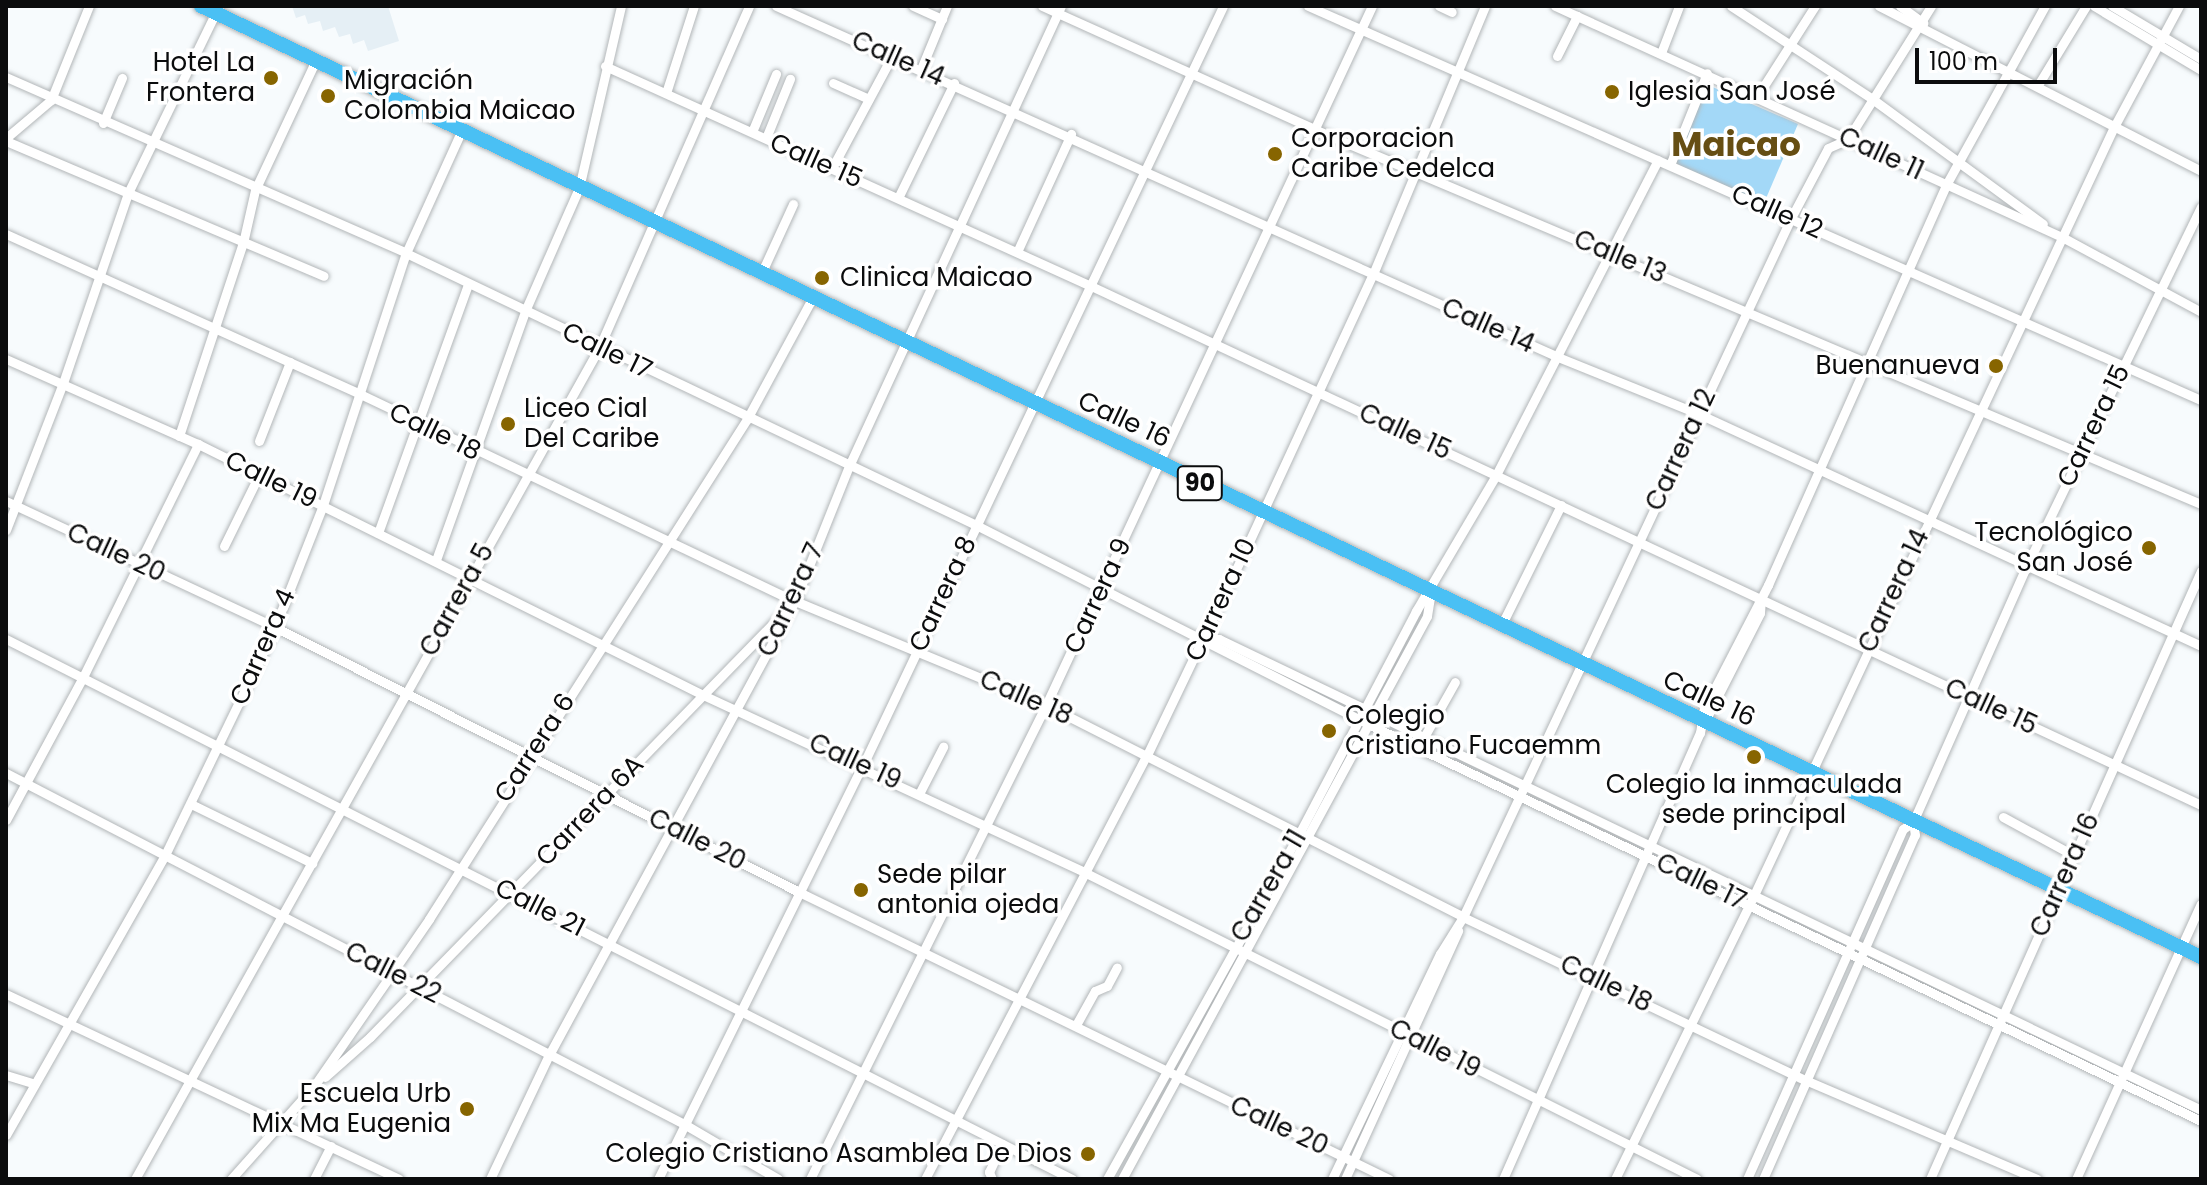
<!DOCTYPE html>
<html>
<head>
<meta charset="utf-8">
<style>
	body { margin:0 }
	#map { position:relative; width:2207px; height:1185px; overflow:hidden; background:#f7fbfd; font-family:Poppins,sans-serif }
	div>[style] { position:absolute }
	.built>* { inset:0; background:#e5eff5 }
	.green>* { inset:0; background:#a3d8f7 }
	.roads { filter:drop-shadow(0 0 2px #b2b6b8) drop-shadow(0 0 2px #b2b6b8) }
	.minor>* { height:9px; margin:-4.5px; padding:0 4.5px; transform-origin:4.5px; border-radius:4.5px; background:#fff }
	.trunk>* { height:14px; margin:-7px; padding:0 7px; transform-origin:7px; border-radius:7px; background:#4ac0f4 }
	.dots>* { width:22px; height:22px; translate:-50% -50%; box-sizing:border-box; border:4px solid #fff; border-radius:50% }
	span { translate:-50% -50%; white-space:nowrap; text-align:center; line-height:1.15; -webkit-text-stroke:7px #fff; paint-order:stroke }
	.shield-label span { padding:2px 6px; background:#fff; border:2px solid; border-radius:6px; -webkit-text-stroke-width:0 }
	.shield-label { font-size:24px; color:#0b0c0d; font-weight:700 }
	.street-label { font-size:26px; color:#0b0c0d }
	.poi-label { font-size:26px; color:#0b0c0d }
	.right { translate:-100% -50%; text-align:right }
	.left { translate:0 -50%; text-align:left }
	.district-label { font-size:34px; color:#664e13; font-weight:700 }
	.frame { position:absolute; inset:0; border:8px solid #0b0c0d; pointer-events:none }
	.scale { position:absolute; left:1915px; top:48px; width:142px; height:36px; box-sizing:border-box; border:4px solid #0b0c0d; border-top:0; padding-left:10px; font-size:24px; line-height:28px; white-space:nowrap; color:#0b0c0d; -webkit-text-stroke:6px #fff; paint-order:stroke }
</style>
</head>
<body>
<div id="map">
	<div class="built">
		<i style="clip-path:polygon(292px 6px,388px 6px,399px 41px,368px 51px,364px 40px,353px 44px,350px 34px,339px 37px,335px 27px,323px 31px,320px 21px,308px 24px,305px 15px,296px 18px)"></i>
	</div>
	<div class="green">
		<i style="clip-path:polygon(1708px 85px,1798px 124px,1764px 203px,1674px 163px)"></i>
	</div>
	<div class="roads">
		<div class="minor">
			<i style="left:776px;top:6px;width:857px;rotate:24.17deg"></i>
			<i style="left:1558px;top:357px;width:152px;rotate:22deg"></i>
			<i style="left:1699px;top:414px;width:553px;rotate:24.8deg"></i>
			<i style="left:913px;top:6px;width:32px;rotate:24deg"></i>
			<i style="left:1042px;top:6px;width:301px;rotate:24.3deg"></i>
			<i style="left:1316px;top:130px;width:961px;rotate:22.91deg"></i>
			<i style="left:1308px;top:6px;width:976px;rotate:23.81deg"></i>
			<i style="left:1439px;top:6px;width:14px;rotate:25deg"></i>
			<i style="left:1555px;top:6px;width:557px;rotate:24.5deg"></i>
			<i style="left:2062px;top:237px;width:158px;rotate:28.3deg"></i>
			<i style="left:1731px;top:6px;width:168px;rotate:33.3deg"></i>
			<i style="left:1871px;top:98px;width:213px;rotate:36.2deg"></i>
			<i style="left:1879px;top:6px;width:362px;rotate:27.1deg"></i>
			<i style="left:1900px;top:6px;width:29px;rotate:36deg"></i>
			<i style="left:2094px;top:6px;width:125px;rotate:30.9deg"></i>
			<i style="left:2112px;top:6px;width:104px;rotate:30.8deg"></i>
			<i style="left:1661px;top:53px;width:50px;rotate:-69deg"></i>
			<i style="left:1557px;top:56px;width:45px;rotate:-63.4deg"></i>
			<i style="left:605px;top:66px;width:533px;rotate:24.36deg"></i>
			<i style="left:1091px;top:286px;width:1225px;rotate:25.06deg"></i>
			<i style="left:921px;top:69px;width:68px;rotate:-67.6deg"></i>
			<i style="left:6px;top:77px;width:437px;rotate:23.7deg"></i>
			<i style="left:406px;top:253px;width:632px;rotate:25.51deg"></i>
			<i style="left:976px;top:525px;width:440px;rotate:26.9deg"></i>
			<i style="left:1368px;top:724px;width:923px;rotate:25.48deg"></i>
			<i style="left:833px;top:83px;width:39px;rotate:24deg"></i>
			<i style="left:2038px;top:85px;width:92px;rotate:-58.7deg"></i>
			<i style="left:666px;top:93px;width:91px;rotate:-72.2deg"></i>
			<i style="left:1758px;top:95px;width:106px;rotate:-57.4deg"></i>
			<i style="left:103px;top:123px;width:49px;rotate:-67.1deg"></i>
			<i style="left:752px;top:132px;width:63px;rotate:-67.5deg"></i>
			<i style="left:6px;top:138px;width:59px;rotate:-40.2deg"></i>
			<i style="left:51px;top:100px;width:101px;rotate:-68deg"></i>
			<i style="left:766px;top:138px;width:64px;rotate:-67.9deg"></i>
			<i style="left:6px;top:141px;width:345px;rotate:23deg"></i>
			<i style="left:1670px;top:165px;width:99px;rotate:-68.1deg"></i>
			<i style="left:832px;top:168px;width:127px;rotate:-61.8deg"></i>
			<i style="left:898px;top:198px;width:128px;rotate:-64deg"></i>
			<i style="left:6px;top:234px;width:386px;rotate:24.3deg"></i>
			<i style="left:358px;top:393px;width:484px;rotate:25.5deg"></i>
			<i style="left:795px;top:601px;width:272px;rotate:22.5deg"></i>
			<i style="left:1046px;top:705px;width:468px;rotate:26.9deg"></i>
			<i style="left:1463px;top:917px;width:379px;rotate:25.5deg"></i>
			<i style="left:1805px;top:1080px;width:252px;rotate:23.1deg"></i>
			<i style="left:1017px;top:252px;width:130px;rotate:-65.4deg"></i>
			<i style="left:761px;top:274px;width:77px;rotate:-65.4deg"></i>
			<i style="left:6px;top:359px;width:210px;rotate:23.9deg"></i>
			<i style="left:198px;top:444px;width:564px;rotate:26.43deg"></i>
			<i style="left:703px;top:695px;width:422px;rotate:24.9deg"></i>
			<i style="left:1086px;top:873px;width:683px;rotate:26.6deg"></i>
			<i style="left:179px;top:436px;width:203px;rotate:-71.7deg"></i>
			<i style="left:243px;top:243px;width:54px;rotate:-77.2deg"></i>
			<i style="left:255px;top:190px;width:141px;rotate:-64.9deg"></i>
			<i style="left:259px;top:441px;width:85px;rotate:-68.6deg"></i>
			<i style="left:6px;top:501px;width:297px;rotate:25.1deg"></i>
			<i style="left:275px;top:627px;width:587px;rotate:26.83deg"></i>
			<i style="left:799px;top:892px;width:656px;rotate:25.94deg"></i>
			<i style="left:6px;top:530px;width:158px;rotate:-68.8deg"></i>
			<i style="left:63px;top:383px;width:201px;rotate:-71.1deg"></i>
			<i style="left:128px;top:193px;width:208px;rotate:-64.1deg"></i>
			<i style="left:378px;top:533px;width:265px;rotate:-70.1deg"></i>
			<i style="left:224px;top:546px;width:79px;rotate:-63.8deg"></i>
			<i style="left:436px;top:560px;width:264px;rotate:-70.3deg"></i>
			<i style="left:525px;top:311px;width:134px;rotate:-66.3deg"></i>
			<i style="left:579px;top:188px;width:187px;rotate:-77deg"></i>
			<i style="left:1501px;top:626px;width:135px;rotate:-63.6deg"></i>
			<i style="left:6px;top:639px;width:1195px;rotate:26.87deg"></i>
			<i style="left:1203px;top:639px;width:16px"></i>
			<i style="left:1219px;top:639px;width:1089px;rotate:25.62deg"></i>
			<i style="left:1704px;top:723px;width:123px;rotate:-63deg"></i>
			<i style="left:1760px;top:613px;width:14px;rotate:-86deg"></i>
			<i style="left:1424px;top:737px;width:63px;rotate:-60.6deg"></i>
			<i style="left:6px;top:773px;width:763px;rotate:27.37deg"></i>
			<i style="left:684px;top:1124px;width:109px;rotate:30.3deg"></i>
			<i style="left:920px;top:792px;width:51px;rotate:-62.9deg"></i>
			<i style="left:191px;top:804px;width:135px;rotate:26deg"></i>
			<i style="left:2003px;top:817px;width:80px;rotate:28.5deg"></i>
			<i style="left:6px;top:820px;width:162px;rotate:-61.7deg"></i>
			<i style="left:83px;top:677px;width:260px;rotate:-63.7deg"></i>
			<i style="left:6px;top:994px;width:434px;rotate:25.2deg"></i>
			<i style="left:1076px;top:1025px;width:39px;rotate:-61deg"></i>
			<i style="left:1095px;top:991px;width:13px;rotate:-23deg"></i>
			<i style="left:1107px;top:986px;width:21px;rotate:-62deg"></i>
			<i style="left:6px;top:1075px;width:30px;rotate:17deg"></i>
			<i style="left:325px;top:1077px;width:60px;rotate:-41.6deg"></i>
			<i style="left:370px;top:1037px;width:598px;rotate:-45.75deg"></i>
			<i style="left:6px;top:1135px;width:322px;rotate:-60.4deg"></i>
			<i style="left:165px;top:855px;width:253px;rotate:-64.2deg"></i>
			<i style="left:275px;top:627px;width:131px;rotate:-68.5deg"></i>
			<i style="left:323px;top:505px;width:265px;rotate:-71.8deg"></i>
			<i style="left:406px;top:253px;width:133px;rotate:-65.6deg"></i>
			<i style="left:135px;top:1179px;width:952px;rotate:-60.82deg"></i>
			<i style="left:599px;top:348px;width:373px;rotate:-66.3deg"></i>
			<i style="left:231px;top:1179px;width:125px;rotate:-48.3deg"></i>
			<i style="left:314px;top:1086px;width:203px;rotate:-55.4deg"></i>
			<i style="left:429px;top:919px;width:593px;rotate:-57.54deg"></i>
			<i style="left:747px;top:419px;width:136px;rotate:-61.6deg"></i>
			<i style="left:314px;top:1179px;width:37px;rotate:-63deg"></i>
			<i style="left:490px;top:1179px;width:137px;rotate:-64.6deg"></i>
			<i style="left:549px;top:1055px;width:516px;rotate:-61.55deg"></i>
			<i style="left:795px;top:601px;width:145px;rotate:-68.2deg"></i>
			<i style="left:849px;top:466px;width:507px;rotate:-65.26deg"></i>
			<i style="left:658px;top:1179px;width:462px;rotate:-63.7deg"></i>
			<i style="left:863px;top:765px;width:840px;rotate:-64.62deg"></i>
			<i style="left:810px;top:1179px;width:530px;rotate:-63.53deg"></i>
			<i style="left:1046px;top:705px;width:771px;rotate:-65deg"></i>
			<i style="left:925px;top:1179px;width:479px;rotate:-62.4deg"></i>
			<i style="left:1147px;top:755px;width:220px;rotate:-64.4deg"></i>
			<i style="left:1242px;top:557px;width:312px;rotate:-65.2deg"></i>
			<i style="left:1373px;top:274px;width:290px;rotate:-67.3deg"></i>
			<i style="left:992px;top:1179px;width:8px;rotate:-113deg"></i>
			<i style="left:989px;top:1172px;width:31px;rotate:-65deg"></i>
			<i style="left:1107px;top:1179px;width:395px;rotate:-60.9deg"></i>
			<i style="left:1299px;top:834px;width:252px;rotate:-62.3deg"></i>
			<i style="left:1416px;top:611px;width:158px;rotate:-59.5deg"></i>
			<i style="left:1496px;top:475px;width:354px;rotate:-62.8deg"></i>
			<i style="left:1122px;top:1179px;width:640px;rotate:-61.55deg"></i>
			<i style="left:1427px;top:616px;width:20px;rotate:-81deg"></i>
			<i style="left:1332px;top:1179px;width:250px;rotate:-64.4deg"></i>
			<i style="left:1440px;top:954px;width:44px;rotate:-58.1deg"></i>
			<i style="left:1463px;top:917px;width:772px;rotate:-64.86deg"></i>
			<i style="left:1791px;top:218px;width:79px;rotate:-62.1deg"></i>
			<i style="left:1828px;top:148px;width:22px;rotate:-24deg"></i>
			<i style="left:1848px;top:139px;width:157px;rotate:-58deg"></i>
			<i style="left:1345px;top:1179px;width:273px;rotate:-65.5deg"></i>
			<i style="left:1503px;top:1179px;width:488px;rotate:-66.2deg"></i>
			<i style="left:1700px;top:733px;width:24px;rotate:-81deg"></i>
			<i style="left:1704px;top:709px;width:140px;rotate:-62.7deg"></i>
			<i style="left:1768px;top:585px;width:438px;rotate:-66deg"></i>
			<i style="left:1946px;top:185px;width:205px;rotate:-61.1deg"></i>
			<i style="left:1615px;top:1179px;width:316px;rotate:-63.9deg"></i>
			<i style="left:1754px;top:895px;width:848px;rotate:-64.89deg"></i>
			<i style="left:2114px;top:127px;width:137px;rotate:-61.8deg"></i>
			<i style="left:1747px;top:1179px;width:383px;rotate:-66deg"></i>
			<i style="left:1903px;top:829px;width:12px;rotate:-35deg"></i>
			<i style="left:1913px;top:822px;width:281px;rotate:-66.1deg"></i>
			<i style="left:2027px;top:565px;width:398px;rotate:-64.1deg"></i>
			<i style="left:1763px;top:1179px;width:376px;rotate:-66.2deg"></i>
			<i style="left:1915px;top:835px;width:13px;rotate:-99deg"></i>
			<i style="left:1930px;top:1179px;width:666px;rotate:-65.98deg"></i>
			<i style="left:2076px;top:1179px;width:302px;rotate:-65.6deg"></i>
		</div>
		<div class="trunk">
			<i style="left:201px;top:6px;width:2215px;rotate:25.43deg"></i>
		</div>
	</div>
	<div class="dots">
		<i style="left:271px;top:78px;background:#876500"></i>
		<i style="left:1612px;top:92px;background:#876500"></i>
		<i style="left:328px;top:96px;background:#876500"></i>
		<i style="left:1275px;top:154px;background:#876500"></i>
		<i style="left:822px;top:278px;background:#876500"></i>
		<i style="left:1996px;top:366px;background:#876500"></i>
		<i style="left:508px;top:424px;background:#876500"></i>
		<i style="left:2149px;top:548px;background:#876500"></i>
		<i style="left:1329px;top:731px;background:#876500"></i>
		<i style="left:1754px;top:757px;background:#876500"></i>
		<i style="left:861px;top:890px;background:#876500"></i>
		<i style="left:467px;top:1109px;background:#876500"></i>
		<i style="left:1088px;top:1154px;background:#876500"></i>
	</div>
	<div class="shield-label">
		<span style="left:1200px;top:483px">90</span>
	</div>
	<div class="street-label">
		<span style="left:898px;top:59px;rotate:24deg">Calle 14</span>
		<span style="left:1881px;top:154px;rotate:25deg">Calle 11</span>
		<span style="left:816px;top:161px;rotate:24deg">Calle 15</span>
		<span style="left:1777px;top:212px;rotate:24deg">Calle 12</span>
		<span style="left:1620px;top:257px;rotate:23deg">Calle 13</span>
		<span style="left:1488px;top:326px;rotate:24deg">Calle 14</span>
		<span style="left:607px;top:351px;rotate:26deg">Calle 17</span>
		<span style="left:1124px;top:420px;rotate:25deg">Calle 16</span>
		<span style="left:2094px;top:426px;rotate:-64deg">Carrera 15</span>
		<span style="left:435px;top:432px;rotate:26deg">Calle 18</span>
		<span style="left:1405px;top:432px;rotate:25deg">Calle 15</span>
		<span style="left:1681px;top:450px;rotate:-65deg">Carrera 12</span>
		<span style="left:271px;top:480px;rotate:26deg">Calle 19</span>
		<span style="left:116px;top:553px;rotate:25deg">Calle 20</span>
		<span style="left:1894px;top:591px;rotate:-65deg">Carrera 14</span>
		<span style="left:943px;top:594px;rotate:-65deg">Carrera 8</span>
		<span style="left:1098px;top:596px;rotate:-65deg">Carrera 9</span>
		<span style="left:457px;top:600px;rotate:-61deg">Carrera 5</span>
		<span style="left:791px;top:600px;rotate:-65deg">Carrera 7</span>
		<span style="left:1221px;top:600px;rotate:-65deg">Carrera 10</span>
		<span style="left:263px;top:647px;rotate:-66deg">Carrera 4</span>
		<span style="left:1026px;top:698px;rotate:24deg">Calle 18</span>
		<span style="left:1709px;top:699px;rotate:25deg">Calle 16</span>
		<span style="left:1991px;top:707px;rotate:25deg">Calle 15</span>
		<span style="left:535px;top:748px;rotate:-57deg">Carrera 6</span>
		<span style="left:855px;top:762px;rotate:25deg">Calle 19</span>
		<span style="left:590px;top:811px;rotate:-46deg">Carrera 6A</span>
		<span style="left:697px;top:840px;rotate:27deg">Calle 20</span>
		<span style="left:2065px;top:875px;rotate:-66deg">Carrera 16</span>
		<span style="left:1701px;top:882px;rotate:26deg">Calle 17</span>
		<span style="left:1269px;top:886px;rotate:-60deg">Carrera 11</span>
		<span style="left:540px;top:908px;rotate:27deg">Calle 21</span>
		<span style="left:393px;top:973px;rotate:27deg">Calle 22</span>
		<span style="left:1606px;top:984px;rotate:26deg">Calle 18</span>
		<span style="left:1435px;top:1049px;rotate:27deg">Calle 19</span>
		<span style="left:1279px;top:1126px;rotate:25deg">Calle 20</span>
	</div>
	<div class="poi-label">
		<span class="right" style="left:255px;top:78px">Hotel La<br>Frontera</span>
		<span class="left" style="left:344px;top:96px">Migración<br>Colombia Maicao</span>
		<span class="left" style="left:1628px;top:92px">Iglesia San José</span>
		<span class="left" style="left:1291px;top:154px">Corporacion<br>Caribe Cedelca</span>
		<span class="left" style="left:840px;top:278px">Clinica Maicao</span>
		<span class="right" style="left:1980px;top:366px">Buenanueva</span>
		<span class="left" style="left:524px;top:424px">Liceo Cial<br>Del Caribe</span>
		<span class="right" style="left:2133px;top:548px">Tecnológico<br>San José</span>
		<span class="left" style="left:1345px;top:731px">Colegio<br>Cristiano Fucaemm</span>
		<span style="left:1754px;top:800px">Colegio la inmaculada<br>sede principal</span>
		<span class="left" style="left:877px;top:890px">Sede pilar<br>antonia ojeda</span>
		<span class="right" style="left:451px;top:1109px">Escuela Urb<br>Mix Ma Eugenia</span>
		<span class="right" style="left:1072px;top:1154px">Colegio Cristiano Asamblea De Dios</span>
	</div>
	<div class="district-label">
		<span style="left:1736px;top:145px">Maicao</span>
	</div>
	<div class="frame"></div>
	<div class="scale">100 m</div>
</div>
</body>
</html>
